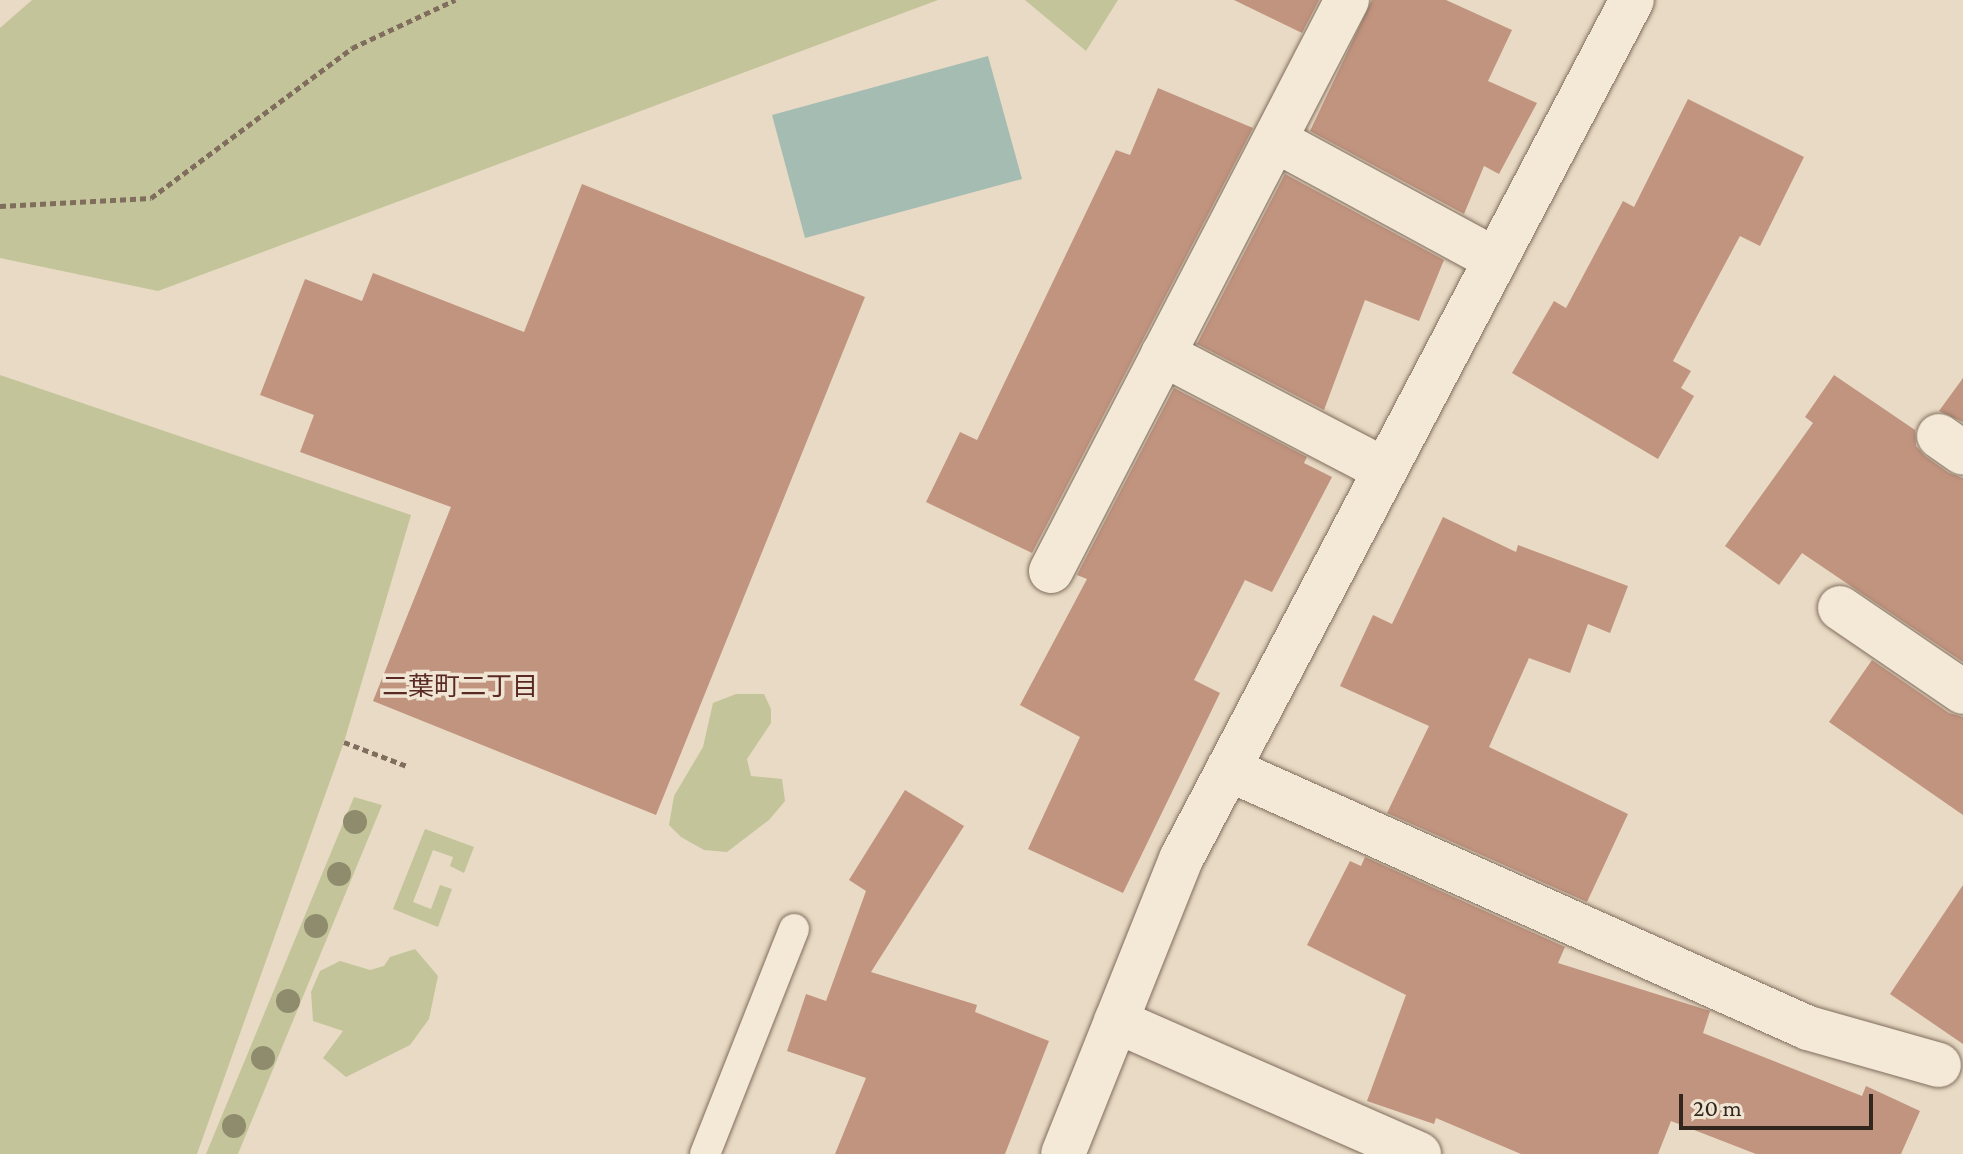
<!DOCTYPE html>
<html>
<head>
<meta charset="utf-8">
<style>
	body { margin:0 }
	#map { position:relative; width:1963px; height:1154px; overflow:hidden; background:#e8dac4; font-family:"Crimson Pro","Noto Sans JP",serif }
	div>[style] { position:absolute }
	.green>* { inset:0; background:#c3c49a }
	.water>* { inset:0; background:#a5bcb3 }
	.building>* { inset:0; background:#c1947f }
	.path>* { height:5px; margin-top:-2.5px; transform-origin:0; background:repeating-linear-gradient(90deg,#806d5d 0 6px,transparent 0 10px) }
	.roads { filter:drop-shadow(0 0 2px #806d5d) drop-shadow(0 0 2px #806d5d) }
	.lane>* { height:30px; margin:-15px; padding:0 15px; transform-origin:15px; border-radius:15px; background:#f4e8d6 }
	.street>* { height:44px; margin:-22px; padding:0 22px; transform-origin:22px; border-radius:22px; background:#f4e8d6 }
	.trees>* { width:24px; height:24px; margin:-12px; border-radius:50%; background:#8f8c6e }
	span { translate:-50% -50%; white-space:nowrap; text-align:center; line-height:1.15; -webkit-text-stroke:7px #f0e5d3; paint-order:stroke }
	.neighbourhood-label { font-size:26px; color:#592a24 }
	.scale { position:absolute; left:1679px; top:1094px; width:194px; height:36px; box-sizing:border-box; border:4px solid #32271f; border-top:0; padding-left:10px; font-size:24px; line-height:28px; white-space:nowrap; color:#32271f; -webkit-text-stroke:6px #f0e5d3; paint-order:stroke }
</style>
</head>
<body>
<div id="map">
	<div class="green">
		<i style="clip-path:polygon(32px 0,938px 0,158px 291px,0 258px,0 28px)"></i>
		<i style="clip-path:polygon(1025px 0,1118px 0,1086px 51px)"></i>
		<i style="clip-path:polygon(0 375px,411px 515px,344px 742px,197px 1154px,0 1154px)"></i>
		<i style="clip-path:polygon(736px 694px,764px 694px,771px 709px,771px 723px,747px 759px,751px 776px,782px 779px,785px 801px,769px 820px,727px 852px,704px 850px,681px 837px,669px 825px,674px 796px,703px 747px,713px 703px)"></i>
		<i style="clip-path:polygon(354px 797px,382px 805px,238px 1154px,206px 1154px)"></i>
		<i style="clip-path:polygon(425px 829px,474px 847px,464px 873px,450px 866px,453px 857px,433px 850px,413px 902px,431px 909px,440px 885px,452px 889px,438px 927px,393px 909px)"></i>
		<i style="clip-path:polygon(415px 949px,438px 976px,429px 1019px,410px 1045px,346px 1077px,323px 1058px,343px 1031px,313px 1021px,311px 992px,320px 971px,340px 961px,370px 970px,384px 966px,390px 957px)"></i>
	</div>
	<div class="water">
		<i style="clip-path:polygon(988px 56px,1022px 179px,805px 238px,772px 115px)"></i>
	</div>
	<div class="building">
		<i style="clip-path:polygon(1234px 0,1319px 0,1302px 33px)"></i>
		<i style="clip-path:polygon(1372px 0,1446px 0,1512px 30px,1488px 81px,1537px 103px,1499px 174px,1484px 166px,1464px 214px,1310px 131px)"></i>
		<i style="clip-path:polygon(1158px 88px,1253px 128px,1032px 553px,926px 502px,960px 432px,977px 440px,1116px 150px,1130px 155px)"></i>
		<i style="clip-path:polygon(1688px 99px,1804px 157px,1760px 246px,1740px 236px,1673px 361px,1691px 371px,1681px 388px,1694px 396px,1658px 459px,1512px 373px,1554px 301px,1566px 308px,1623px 201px,1634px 207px)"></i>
		<i style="clip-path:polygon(1285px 174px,1444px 260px,1419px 321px,1365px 300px,1324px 410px,1197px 344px)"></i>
		<i style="clip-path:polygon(582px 184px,865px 297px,656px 815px,373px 701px,451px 507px,300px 452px,314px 415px,260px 395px,305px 279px,362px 301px,373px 273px,524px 332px)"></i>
		<i style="clip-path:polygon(1834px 375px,1915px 430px,1916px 446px,1925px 456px,1949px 473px,1963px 478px,1963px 662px,1802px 553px,1779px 585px,1725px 546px,1813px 423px,1805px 417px)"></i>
		<i style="clip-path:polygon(1963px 378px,1963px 422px,1939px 411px)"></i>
		<i style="clip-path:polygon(1174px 388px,1307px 457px,1304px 463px,1332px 477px,1272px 592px,1245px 580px,1194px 680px,1220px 693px,1123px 893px,1028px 849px,1080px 737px,1020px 705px,1087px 579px,1077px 575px)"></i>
		<i style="clip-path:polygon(1443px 517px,1516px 552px,1518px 545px,1628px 586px,1610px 633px,1588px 624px,1570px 673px,1529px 658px,1489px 747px,1628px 814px,1587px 902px,1387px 813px,1429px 726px,1340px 686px,1373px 615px,1392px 624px)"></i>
		<i style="clip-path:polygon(1872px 660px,1949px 713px,1963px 717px,1963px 815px,1829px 722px)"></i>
		<i style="clip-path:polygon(905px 790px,964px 826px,871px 972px,977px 1005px,975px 1012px,1049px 1041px,1005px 1154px,835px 1154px,866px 1078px,787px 1051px,806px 994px,826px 1001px,866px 891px,849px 880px)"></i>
		<i style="clip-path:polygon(1365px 857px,1565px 947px,1558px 963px,1710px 1011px,1703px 1033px,1862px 1096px,1866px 1086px,1920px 1111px,1901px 1154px,1756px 1154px,1671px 1121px,1658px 1154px,1521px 1154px,1436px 1118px,1434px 1124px,1367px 1101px,1406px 995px,1307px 945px,1350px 861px,1361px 866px)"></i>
		<i style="clip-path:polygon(1963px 885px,1963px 1044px,1890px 994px)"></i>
	</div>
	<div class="path">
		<i style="left:0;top:206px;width:151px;rotate:-3deg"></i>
		<i style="left:151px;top:198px;width:251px;rotate:-36.7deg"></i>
		<i style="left:352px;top:48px;width:114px;rotate:-25deg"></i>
		<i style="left:344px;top:742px;width:67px;rotate:20.9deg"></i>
	</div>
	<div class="roads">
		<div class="lane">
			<i style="left:705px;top:1154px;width:242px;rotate:-68.4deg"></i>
		</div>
		<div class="street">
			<i style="left:1275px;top:140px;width:251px;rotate:28.5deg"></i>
			<i style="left:1163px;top:354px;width:250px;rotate:27.6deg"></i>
			<i style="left:1939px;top:436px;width:29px;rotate:35deg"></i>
			<i style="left:1051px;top:571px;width:643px;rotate:-62.6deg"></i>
			<i style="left:1840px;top:608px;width:149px;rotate:34.3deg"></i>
			<i style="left:1228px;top:769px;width:635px;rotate:24.06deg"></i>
			<i style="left:1808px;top:1028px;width:136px;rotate:15.8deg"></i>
			<i style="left:1116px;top:1021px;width:331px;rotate:23.7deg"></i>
			<i style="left:1063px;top:1154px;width:318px;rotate:-68.2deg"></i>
			<i style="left:1181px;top:859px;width:970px;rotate:-62.3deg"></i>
		</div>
	</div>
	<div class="trees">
		<i style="left:355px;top:822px"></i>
		<i style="left:339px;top:874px"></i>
		<i style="left:316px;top:926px"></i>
		<i style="left:288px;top:1001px"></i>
		<i style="left:263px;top:1058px"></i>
		<i style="left:234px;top:1126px"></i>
	</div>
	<div class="neighbourhood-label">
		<span style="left:460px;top:687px">二葉町二丁目</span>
	</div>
	<div class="scale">20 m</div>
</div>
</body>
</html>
